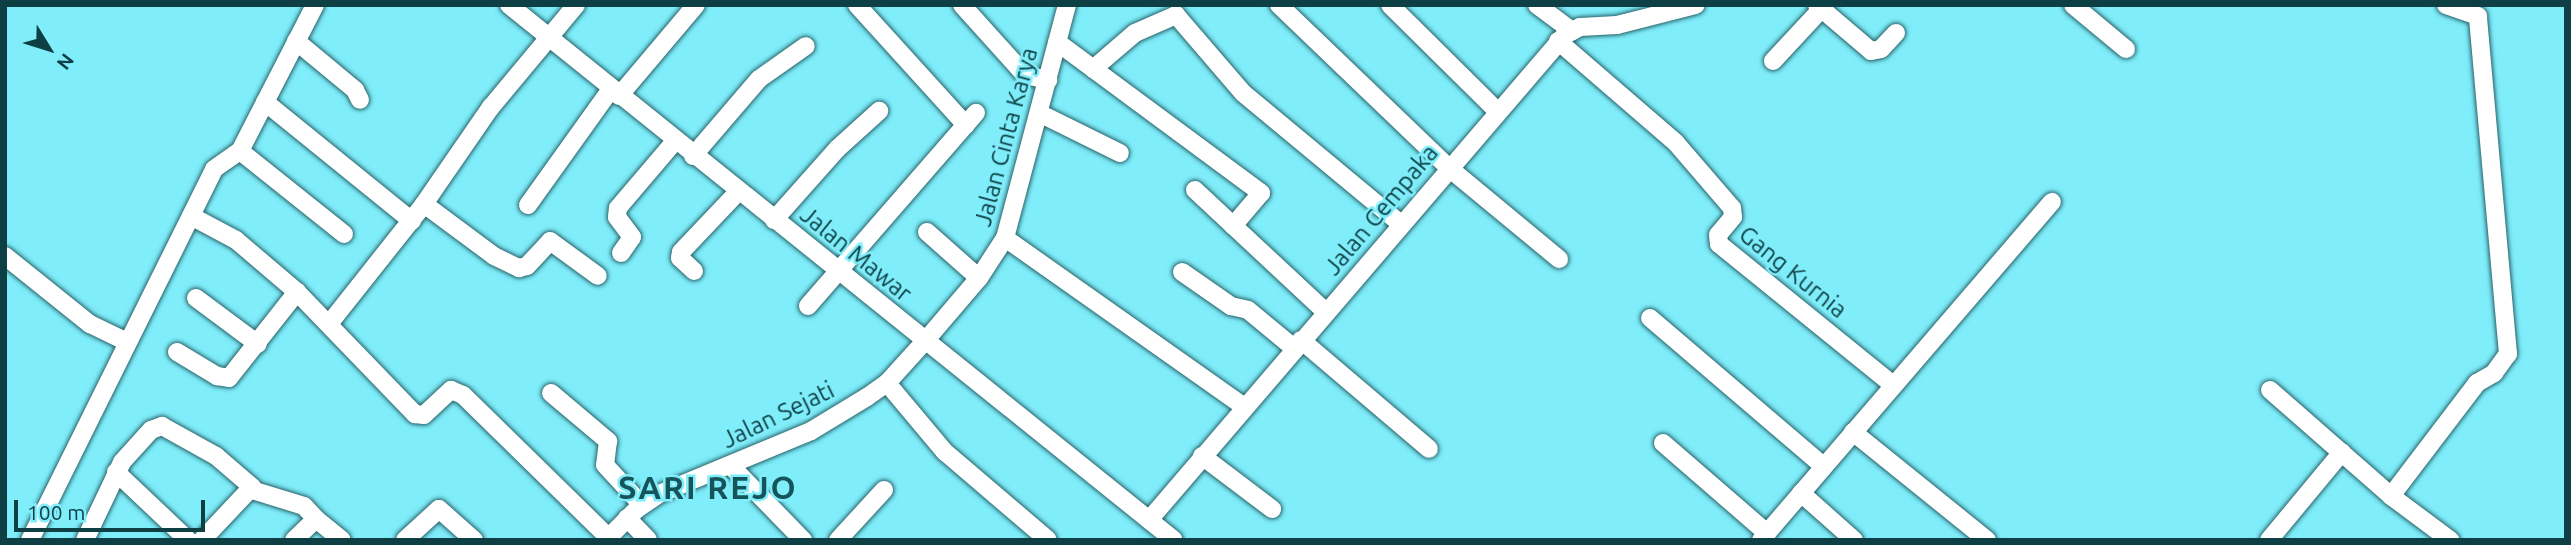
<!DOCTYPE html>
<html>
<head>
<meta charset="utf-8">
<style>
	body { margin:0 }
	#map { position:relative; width:2571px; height:545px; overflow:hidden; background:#7fedfa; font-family:Ubuntu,sans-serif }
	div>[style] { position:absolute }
	.roads { filter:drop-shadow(0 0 2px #28636a) drop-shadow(0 0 2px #28636a) }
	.minor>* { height:18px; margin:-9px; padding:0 9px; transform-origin:9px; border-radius:9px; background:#fff }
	span { translate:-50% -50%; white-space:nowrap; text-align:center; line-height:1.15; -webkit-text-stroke:5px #7fedfa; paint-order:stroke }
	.street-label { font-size:24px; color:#0d3f44 }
	.district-label { font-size:32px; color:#15545a; font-weight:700; letter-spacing:2px }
	.frame { position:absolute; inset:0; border:7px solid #0d3f44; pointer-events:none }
	.north { position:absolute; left:14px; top:14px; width:70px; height:70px; -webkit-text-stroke:5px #7fedfa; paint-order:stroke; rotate:128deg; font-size:19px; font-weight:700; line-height:28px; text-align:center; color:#0d3f44 }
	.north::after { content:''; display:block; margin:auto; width:24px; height:32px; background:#0d3f44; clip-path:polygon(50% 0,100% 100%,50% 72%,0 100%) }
	.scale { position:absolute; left:14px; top:500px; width:191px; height:32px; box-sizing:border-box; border:4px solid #0d3f44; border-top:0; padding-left:9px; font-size:21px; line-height:24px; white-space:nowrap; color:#0d3f44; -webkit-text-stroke:5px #7fedfa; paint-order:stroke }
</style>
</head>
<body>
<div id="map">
	<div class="roads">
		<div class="minor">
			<i style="left:509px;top:5px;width:853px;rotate:38.82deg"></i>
			<i style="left:857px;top:5px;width:162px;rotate:47.8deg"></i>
			<i style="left:962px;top:5px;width:94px;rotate:48deg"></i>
			<i style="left:1025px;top:75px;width:24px;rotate:12deg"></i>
			<i style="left:1279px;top:5px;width:236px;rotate:43.8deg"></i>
			<i style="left:1449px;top:168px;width:143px;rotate:39.6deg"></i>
			<i style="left:1390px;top:5px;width:152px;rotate:44.7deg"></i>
			<i style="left:1537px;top:5px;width:44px;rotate:36.6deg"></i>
			<i style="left:1817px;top:5px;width:71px;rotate:40.4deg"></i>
			<i style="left:1871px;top:51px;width:10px;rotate:-11deg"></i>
			<i style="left:1881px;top:49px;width:22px;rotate:-47deg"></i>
			<i style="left:2073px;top:5px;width:69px;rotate:39.7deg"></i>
			<i style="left:296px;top:41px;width:77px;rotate:39.7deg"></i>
			<i style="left:355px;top:90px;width:11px;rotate:63deg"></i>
			<i style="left:1558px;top:41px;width:156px;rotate:40.8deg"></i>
			<i style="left:1676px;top:143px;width:86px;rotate:49.3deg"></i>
			<i style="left:1732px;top:208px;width:9px;rotate:84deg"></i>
			<i style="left:1733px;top:217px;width:23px;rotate:130deg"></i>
			<i style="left:1718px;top:235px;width:9px;rotate:84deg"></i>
			<i style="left:1719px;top:244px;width:224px;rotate:39deg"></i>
			<i style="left:1057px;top:42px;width:254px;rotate:36.5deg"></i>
			<i style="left:1261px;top:193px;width:43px;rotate:130.3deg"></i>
			<i style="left:1773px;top:61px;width:76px;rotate:-47.1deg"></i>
			<i style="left:1093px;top:69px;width:55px;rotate:-40.6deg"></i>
			<i style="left:1135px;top:33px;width:45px;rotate:-23.7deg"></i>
			<i style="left:1176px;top:15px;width:103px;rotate:49.3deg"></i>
			<i style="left:1243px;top:93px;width:205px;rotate:39.7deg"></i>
			<i style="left:619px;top:96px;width:119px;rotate:-49.8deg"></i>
			<i style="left:265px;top:102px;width:189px;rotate:39deg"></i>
			<i style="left:1041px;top:114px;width:88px;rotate:26.3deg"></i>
			<i style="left:240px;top:151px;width:133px;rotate:38.6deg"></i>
			<i style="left:693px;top:156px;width:101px;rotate:-49.4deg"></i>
			<i style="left:759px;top:79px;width:57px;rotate:-35.1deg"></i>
			<i style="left:1195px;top:190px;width:179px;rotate:43deg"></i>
			<i style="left:424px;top:204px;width:87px;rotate:36.6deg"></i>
			<i style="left:494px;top:256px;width:28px;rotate:26deg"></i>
			<i style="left:519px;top:268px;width:8px;rotate:-14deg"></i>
			<i style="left:527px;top:266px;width:34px;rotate:-47deg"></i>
			<i style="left:550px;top:241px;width:59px;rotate:36.1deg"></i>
			<i style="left:528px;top:205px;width:143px;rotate:-54.4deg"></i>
			<i style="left:191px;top:216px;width:51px;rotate:28.1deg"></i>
			<i style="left:236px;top:240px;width:80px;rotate:40.4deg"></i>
			<i style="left:297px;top:292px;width:170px;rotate:46deg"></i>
			<i style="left:415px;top:414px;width:9px;rotate:6deg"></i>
			<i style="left:424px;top:415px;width:37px;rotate:-43deg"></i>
			<i style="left:451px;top:390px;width:13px;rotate:23deg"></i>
			<i style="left:463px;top:395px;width:203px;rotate:44.4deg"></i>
			<i style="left:774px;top:220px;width:95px;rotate:-48.4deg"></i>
			<i style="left:837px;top:149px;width:57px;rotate:-42.1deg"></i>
			<i style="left:927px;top:232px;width:69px;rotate:41.5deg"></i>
			<i style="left:1005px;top:238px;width:291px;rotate:35.2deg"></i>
			<i style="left:621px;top:253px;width:19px;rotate:-55deg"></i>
			<i style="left:632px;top:237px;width:25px;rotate:-127deg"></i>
			<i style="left:617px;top:217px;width:9px;rotate:-84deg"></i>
			<i style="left:618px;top:208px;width:88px;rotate:-49.6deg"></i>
			<i style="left:5px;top:256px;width:109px;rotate:38.7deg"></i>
			<i style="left:90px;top:324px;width:41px;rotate:25.9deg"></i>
			<i style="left:694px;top:271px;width:19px;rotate:-137deg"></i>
			<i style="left:680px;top:258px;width:6px;rotate:-81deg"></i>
			<i style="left:681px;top:252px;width:83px;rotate:-46.5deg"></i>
			<i style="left:1182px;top:272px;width:60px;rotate:34.8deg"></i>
			<i style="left:1231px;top:306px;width:17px;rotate:13deg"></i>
			<i style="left:1248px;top:310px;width:60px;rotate:39.6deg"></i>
			<i style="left:196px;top:298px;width:77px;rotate:36.6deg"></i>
			<i style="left:808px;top:306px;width:256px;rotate:-49deg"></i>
			<i style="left:1650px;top:318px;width:228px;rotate:40.5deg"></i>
			<i style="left:329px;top:324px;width:153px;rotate:-51.6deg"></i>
			<i style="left:424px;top:204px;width:118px;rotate:-55.4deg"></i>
			<i style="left:491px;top:107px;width:133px;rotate:-50.2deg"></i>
			<i style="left:1301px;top:340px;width:168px;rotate:40.4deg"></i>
			<i style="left:177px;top:352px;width:47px;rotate:31deg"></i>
			<i style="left:217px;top:376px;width:12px;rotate:9deg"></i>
			<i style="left:229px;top:378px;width:110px;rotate:-51.7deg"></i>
			<i style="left:887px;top:383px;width:90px;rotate:50deg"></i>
			<i style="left:945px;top:452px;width:135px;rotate:40.5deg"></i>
			<i style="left:2270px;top:390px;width:161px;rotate:41.2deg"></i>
			<i style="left:2391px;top:496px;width:74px;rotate:36.7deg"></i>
			<i style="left:551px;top:393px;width:75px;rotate:40.1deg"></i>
			<i style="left:608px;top:441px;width:24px;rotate:97deg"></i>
			<i style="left:605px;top:465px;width:54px;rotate:47.2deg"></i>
			<i style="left:1853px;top:432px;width:172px;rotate:38.9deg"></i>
			<i style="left:1663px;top:443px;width:138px;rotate:40.9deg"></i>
			<i style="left:1202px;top:456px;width:88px;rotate:37.1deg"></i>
			<i style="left:730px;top:465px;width:105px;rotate:45.8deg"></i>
			<i style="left:116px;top:472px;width:99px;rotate:43.4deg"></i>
			<i style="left:252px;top:490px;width:54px;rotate:17.1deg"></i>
			<i style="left:304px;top:506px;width:18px;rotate:47deg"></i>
			<i style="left:1801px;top:493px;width:71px;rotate:41.6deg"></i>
			<i style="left:2391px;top:496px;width:142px;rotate:-52.7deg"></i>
			<i style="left:2477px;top:383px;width:20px;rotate:-30deg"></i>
			<i style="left:2494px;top:373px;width:24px;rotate:-54deg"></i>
			<i style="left:2508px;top:354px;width:339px;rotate:-95.1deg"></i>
			<i style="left:2478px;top:16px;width:34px;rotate:-161deg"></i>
			<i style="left:627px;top:518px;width:30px;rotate:46deg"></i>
			<i style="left:1149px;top:520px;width:639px;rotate:-49.38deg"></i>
			<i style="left:1565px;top:35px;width:17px;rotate:-28deg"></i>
			<i style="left:1580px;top:27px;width:37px;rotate:-3deg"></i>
			<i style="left:1617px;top:25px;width:81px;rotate:-14.2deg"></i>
			<i style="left:30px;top:540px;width:414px;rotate:-63.6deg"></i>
			<i style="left:214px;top:169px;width:32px;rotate:-35deg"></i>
			<i style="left:240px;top:151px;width:164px;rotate:-62.8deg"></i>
			<i style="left:85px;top:540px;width:86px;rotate:-64.6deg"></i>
			<i style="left:122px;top:462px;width:43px;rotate:-47.8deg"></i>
			<i style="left:151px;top:430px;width:12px;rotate:-20deg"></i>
			<i style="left:162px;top:426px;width:62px;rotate:29.1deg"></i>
			<i style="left:216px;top:456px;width:48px;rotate:40.7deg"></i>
			<i style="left:252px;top:487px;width:73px;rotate:133.3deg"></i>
			<i style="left:294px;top:540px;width:30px;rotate:-44deg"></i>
			<i style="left:316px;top:519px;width:33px;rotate:39deg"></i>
			<i style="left:405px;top:540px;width:46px;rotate:-42.4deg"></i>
			<i style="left:439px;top:509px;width:47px;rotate:41.5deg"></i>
			<i style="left:606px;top:540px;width:44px;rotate:-45deg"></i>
			<i style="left:637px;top:509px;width:27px;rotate:-34deg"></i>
			<i style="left:659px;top:494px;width:165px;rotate:-22.5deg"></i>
			<i style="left:811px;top:431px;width:66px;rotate:-31.3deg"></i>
			<i style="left:867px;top:397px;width:24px;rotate:-35deg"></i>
			<i style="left:887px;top:383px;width:58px;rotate:-47.8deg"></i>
			<i style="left:926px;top:340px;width:82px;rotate:-49.5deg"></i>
			<i style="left:979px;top:278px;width:48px;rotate:-57deg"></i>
			<i style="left:1005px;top:238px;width:241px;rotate:-75.1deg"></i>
			<i style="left:838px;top:540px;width:68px;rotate:-47.4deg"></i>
			<i style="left:1761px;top:540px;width:446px;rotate:-49.3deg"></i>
			<i style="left:2269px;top:540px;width:114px;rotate:-50.3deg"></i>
		</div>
	</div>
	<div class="street-label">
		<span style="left:1006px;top:137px;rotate:-75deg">Jalan Cinta Karya</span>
		<span style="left:1381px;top:210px;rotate:-50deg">Jalan Cempaka</span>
		<span style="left:856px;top:254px;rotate:39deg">Jalan Mawar</span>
		<span style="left:1793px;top:272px;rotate:39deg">Gang Kurnia</span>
		<span style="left:778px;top:415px;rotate:-26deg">Jalan Sejati</span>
	</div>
	<div class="district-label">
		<span style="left:708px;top:487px">SARI REJO</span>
	</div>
	<div class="frame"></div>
	<div class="north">N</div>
	<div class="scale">100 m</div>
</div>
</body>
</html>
